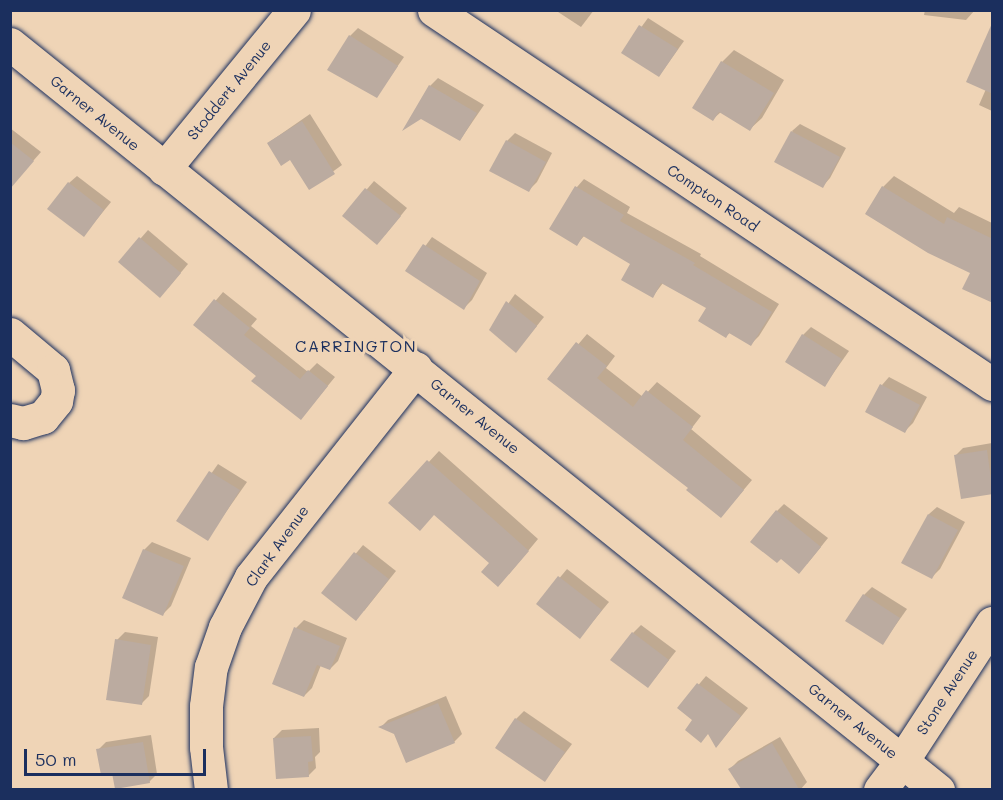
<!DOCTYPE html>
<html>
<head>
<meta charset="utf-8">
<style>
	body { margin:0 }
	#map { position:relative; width:1003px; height:800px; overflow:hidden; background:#efd4b6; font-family:Mali,sans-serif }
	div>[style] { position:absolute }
	.shadow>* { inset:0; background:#0003 }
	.building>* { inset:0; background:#bbaba0 }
	.roads { filter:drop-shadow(0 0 2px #1b2f5e) drop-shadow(0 0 2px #1b2f5e) }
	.minor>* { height:33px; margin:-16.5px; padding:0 16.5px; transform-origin:16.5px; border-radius:16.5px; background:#efd4b6 }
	span { translate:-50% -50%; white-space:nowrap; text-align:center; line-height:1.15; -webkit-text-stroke:6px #efd4b6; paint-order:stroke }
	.street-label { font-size:15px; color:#1b2f5e }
	.neighbourhood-label { font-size:16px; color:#1b2f5e; letter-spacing:1.5px }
	.frame { position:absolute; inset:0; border:12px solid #1b2f5e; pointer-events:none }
	.scale { position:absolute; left:24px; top:749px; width:182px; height:27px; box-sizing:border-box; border:3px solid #1b2f5e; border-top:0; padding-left:8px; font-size:18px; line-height:21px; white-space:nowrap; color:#1b2f5e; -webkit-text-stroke:4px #efd4b6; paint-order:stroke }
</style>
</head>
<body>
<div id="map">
	<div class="shadow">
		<i style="clip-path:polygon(555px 10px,594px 10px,581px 27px)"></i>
		<i style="clip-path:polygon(925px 10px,975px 10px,966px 20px,924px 15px)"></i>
		<i style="clip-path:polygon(648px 18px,684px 41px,659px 76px,623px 52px)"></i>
		<i style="clip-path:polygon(358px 28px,404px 57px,377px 96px,350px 36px)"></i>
		<i style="clip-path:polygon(992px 45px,992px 111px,979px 105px,986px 89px)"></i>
		<i style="clip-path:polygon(734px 50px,784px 80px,762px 118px,750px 129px,721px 112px,713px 119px,722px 62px)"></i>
		<i style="clip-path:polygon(438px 78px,484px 105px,460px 140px,430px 86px)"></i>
		<i style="clip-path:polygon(310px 114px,342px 165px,310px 188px,290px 158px,268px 143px)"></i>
		<i style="clip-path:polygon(800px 124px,846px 148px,830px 178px,823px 186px,792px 131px)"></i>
		<i style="clip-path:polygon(10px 128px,41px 152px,11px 186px,10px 185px)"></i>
		<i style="clip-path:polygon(515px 133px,552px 153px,537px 182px,529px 190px,507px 141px)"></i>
		<i style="clip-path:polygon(77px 176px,111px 202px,84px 235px,69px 183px)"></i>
		<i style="clip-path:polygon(894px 176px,954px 213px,959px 207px,992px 223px,992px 296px,972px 272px,883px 187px)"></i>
		<i style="clip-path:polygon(584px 179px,630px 207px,627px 213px,701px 254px,700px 256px,779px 304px,759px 336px,751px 344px,731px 332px,726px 336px,708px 307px,663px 283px,653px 296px,632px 263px,585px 235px,577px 244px,577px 187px)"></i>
		<i style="clip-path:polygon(374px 181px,407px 208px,385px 235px,344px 216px)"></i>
		<i style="clip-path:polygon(148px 230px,188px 264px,168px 288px,120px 262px)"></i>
		<i style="clip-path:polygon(432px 237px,487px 273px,472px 300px,464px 308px,407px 271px)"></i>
		<i style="clip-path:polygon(223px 292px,257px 319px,251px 326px,308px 372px,317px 363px,335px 377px,308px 410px,195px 325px)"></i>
		<i style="clip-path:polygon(515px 294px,544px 317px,523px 343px,490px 330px)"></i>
		<i style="clip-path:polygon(811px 327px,849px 351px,825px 385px,803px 335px)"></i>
		<i style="clip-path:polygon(587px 334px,615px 356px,606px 368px,643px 397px,657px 382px,701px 416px,691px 429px,752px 480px,730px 506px,690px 488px,549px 379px)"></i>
		<i style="clip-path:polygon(889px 377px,927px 397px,913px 423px,905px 431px,882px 385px)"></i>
		<i style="clip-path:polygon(992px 443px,992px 492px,955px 456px,963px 448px)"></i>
		<i style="clip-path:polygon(439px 451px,538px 539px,509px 574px,434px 514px,391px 503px)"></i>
		<i style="clip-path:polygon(218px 464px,247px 482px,207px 539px,178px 521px)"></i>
		<i style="clip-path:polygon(784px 504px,828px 538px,807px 564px,781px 557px,777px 511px)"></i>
		<i style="clip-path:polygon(937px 507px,965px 522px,940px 569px,932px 577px,929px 514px)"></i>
		<i style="clip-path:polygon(152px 542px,191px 558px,171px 606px,163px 614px,144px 550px)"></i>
		<i style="clip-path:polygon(363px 545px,396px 571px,364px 611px,323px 593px)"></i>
		<i style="clip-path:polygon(567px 569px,609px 602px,580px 637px,538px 604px)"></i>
		<i style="clip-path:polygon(872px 587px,907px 609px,883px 643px,864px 595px)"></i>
		<i style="clip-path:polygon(304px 620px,347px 638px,338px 661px,330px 669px,321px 665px,312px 688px,304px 696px,296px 628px)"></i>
		<i style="clip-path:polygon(641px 625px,676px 651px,655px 678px,633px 633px)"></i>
		<i style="clip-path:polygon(125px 632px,158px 637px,149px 696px,141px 704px,117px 640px)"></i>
		<i style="clip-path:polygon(706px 676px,748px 708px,717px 746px,709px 733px,679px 708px)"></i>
		<i style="clip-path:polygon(446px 696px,462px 734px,454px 742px,396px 733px,381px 727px,388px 720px)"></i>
		<i style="clip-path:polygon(524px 711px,572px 744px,545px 780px,516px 719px)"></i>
		<i style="clip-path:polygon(319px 728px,320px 752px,315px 757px,316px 768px,308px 776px,274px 738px,282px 730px)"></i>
		<i style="clip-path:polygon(151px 735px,157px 774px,149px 782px,113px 771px,98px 750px,106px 742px)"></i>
		<i style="clip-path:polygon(780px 737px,807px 782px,800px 790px,743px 790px,730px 769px,738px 761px)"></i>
	</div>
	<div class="building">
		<i style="clip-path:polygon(993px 21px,993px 94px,966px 82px)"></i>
		<i style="clip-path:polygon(639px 25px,678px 49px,659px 77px,621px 53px)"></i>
		<i style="clip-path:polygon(349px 35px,398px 66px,377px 98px,327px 70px)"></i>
		<i style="clip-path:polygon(721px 61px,774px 93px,750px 131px,719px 112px,713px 121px,692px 108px)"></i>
		<i style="clip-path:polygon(429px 85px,477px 113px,460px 141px,421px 119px,402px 131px)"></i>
		<i style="clip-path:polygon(302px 121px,335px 174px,309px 190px,290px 160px,281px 166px,267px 143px)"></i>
		<i style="clip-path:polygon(791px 131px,840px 157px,823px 188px,774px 162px)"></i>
		<i style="clip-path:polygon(506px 140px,546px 162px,529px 192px,489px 171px)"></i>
		<i style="clip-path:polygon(10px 142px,34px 161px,10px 189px)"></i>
		<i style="clip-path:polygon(68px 182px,104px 210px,84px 237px,47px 209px)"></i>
		<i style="clip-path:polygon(575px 186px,624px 215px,620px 221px,695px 263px,693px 265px,772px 312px,751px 346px,729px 333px,726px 338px,698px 321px,706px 308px,661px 283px,653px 298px,621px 280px,630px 264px,583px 236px,577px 246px,549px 229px)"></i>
		<i style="clip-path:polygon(882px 186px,944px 224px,947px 217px,993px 239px,993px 303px,962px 289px,970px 273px,928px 253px,865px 214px)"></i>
		<i style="clip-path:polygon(365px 188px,401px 216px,377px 245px,342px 216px)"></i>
		<i style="clip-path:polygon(139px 237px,181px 273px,160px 298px,118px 262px)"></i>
		<i style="clip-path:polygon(423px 244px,480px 281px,464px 310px,405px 271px)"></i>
		<i style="clip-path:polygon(214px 299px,250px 328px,244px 335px,300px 379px,308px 370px,328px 386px,301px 420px,251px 381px,256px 376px,193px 325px)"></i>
		<i style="clip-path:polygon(506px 301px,537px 326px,516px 353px,489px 330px)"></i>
		<i style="clip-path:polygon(802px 334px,842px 359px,825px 387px,785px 362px)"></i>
		<i style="clip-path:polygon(576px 342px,607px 366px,597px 378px,633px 407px,646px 390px,693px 427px,683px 440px,744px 490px,721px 518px,686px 490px,688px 488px,547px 379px)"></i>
		<i style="clip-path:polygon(880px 384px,920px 405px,905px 433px,865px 412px)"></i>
		<i style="clip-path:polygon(987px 450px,993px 494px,961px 499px,954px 455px)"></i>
		<i style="clip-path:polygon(427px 460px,529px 551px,498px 587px,481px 572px,489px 563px,434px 515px,420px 531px,388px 503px)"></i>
		<i style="clip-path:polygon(209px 471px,240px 490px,208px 541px,176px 521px)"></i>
		<i style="clip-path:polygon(776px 510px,821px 547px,799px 574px,781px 559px,777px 563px,750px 542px)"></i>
		<i style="clip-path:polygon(928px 514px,958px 530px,932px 579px,901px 563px)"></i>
		<i style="clip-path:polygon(143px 549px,184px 566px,163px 616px,122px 598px)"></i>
		<i style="clip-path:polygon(354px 552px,389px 579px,356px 621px,321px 593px)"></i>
		<i style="clip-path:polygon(558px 576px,602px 610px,580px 639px,536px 604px)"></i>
		<i style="clip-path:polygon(863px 594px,900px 618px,883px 645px,845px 621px)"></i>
		<i style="clip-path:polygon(294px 627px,340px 646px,330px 670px,317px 665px,304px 697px,272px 684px)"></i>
		<i style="clip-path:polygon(632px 632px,669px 660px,648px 688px,610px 660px)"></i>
		<i style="clip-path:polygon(115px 639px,151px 645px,142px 705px,106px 700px)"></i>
		<i style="clip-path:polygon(697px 683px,741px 716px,716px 748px,708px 734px,701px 743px,685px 730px,692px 720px,677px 708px)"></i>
		<i style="clip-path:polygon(438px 703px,455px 743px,406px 763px,394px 734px,378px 727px)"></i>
		<i style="clip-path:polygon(515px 718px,565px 752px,545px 782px,495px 748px)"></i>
		<i style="clip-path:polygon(311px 736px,313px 761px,308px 762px,309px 777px,276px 779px,273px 738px)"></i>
		<i style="clip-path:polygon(143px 742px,150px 783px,115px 789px,112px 773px,101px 775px,96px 749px)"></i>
		<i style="clip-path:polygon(772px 743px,799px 789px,741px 789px,728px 769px)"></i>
	</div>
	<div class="roads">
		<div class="minor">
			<i style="left:434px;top:10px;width:672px;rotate:33.83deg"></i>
			<i style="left:10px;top:44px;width:1191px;rotate:38.8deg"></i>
			<i style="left:164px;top:169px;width:205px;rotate:-50.7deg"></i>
			<i style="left:10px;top:334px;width:56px;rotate:39.9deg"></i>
			<i style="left:53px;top:370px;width:21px;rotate:76deg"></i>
			<i style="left:58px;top:390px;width:11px;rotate:100deg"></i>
			<i style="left:56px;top:401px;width:21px;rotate:129deg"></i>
			<i style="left:43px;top:417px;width:21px;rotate:163deg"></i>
			<i style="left:23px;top:423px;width:13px;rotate:-167deg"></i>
			<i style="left:211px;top:790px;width:43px;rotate:-96.6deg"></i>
			<i style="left:206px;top:747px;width:41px;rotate:-90deg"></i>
			<i style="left:206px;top:706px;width:39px;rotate:-83deg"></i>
			<i style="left:211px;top:667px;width:42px;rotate:-70.7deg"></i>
			<i style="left:225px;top:627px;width:56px;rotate:-62.5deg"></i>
			<i style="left:251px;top:577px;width:266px;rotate:-51.7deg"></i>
			<i style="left:880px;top:790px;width:36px;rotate:-53deg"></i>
			<i style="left:902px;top:761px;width:165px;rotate:-56.9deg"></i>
		</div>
	</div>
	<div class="street-label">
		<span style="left:229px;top:90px;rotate:-51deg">Stoddert Avenue</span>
		<span style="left:95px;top:113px;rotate:39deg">Garner Avenue</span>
		<span style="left:713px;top:198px;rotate:34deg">Compton Road</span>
		<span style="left:475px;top:416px;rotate:39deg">Garner Avenue</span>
		<span style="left:277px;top:546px;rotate:-54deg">Clark Avenue</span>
		<span style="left:947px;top:692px;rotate:-57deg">Stone Avenue</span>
		<span style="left:853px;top:721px;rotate:39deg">Garner Avenue</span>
	</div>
	<div class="neighbourhood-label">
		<span style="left:356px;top:346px">CARRINGTON</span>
	</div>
	<div class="frame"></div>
	<div class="scale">50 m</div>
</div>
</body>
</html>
